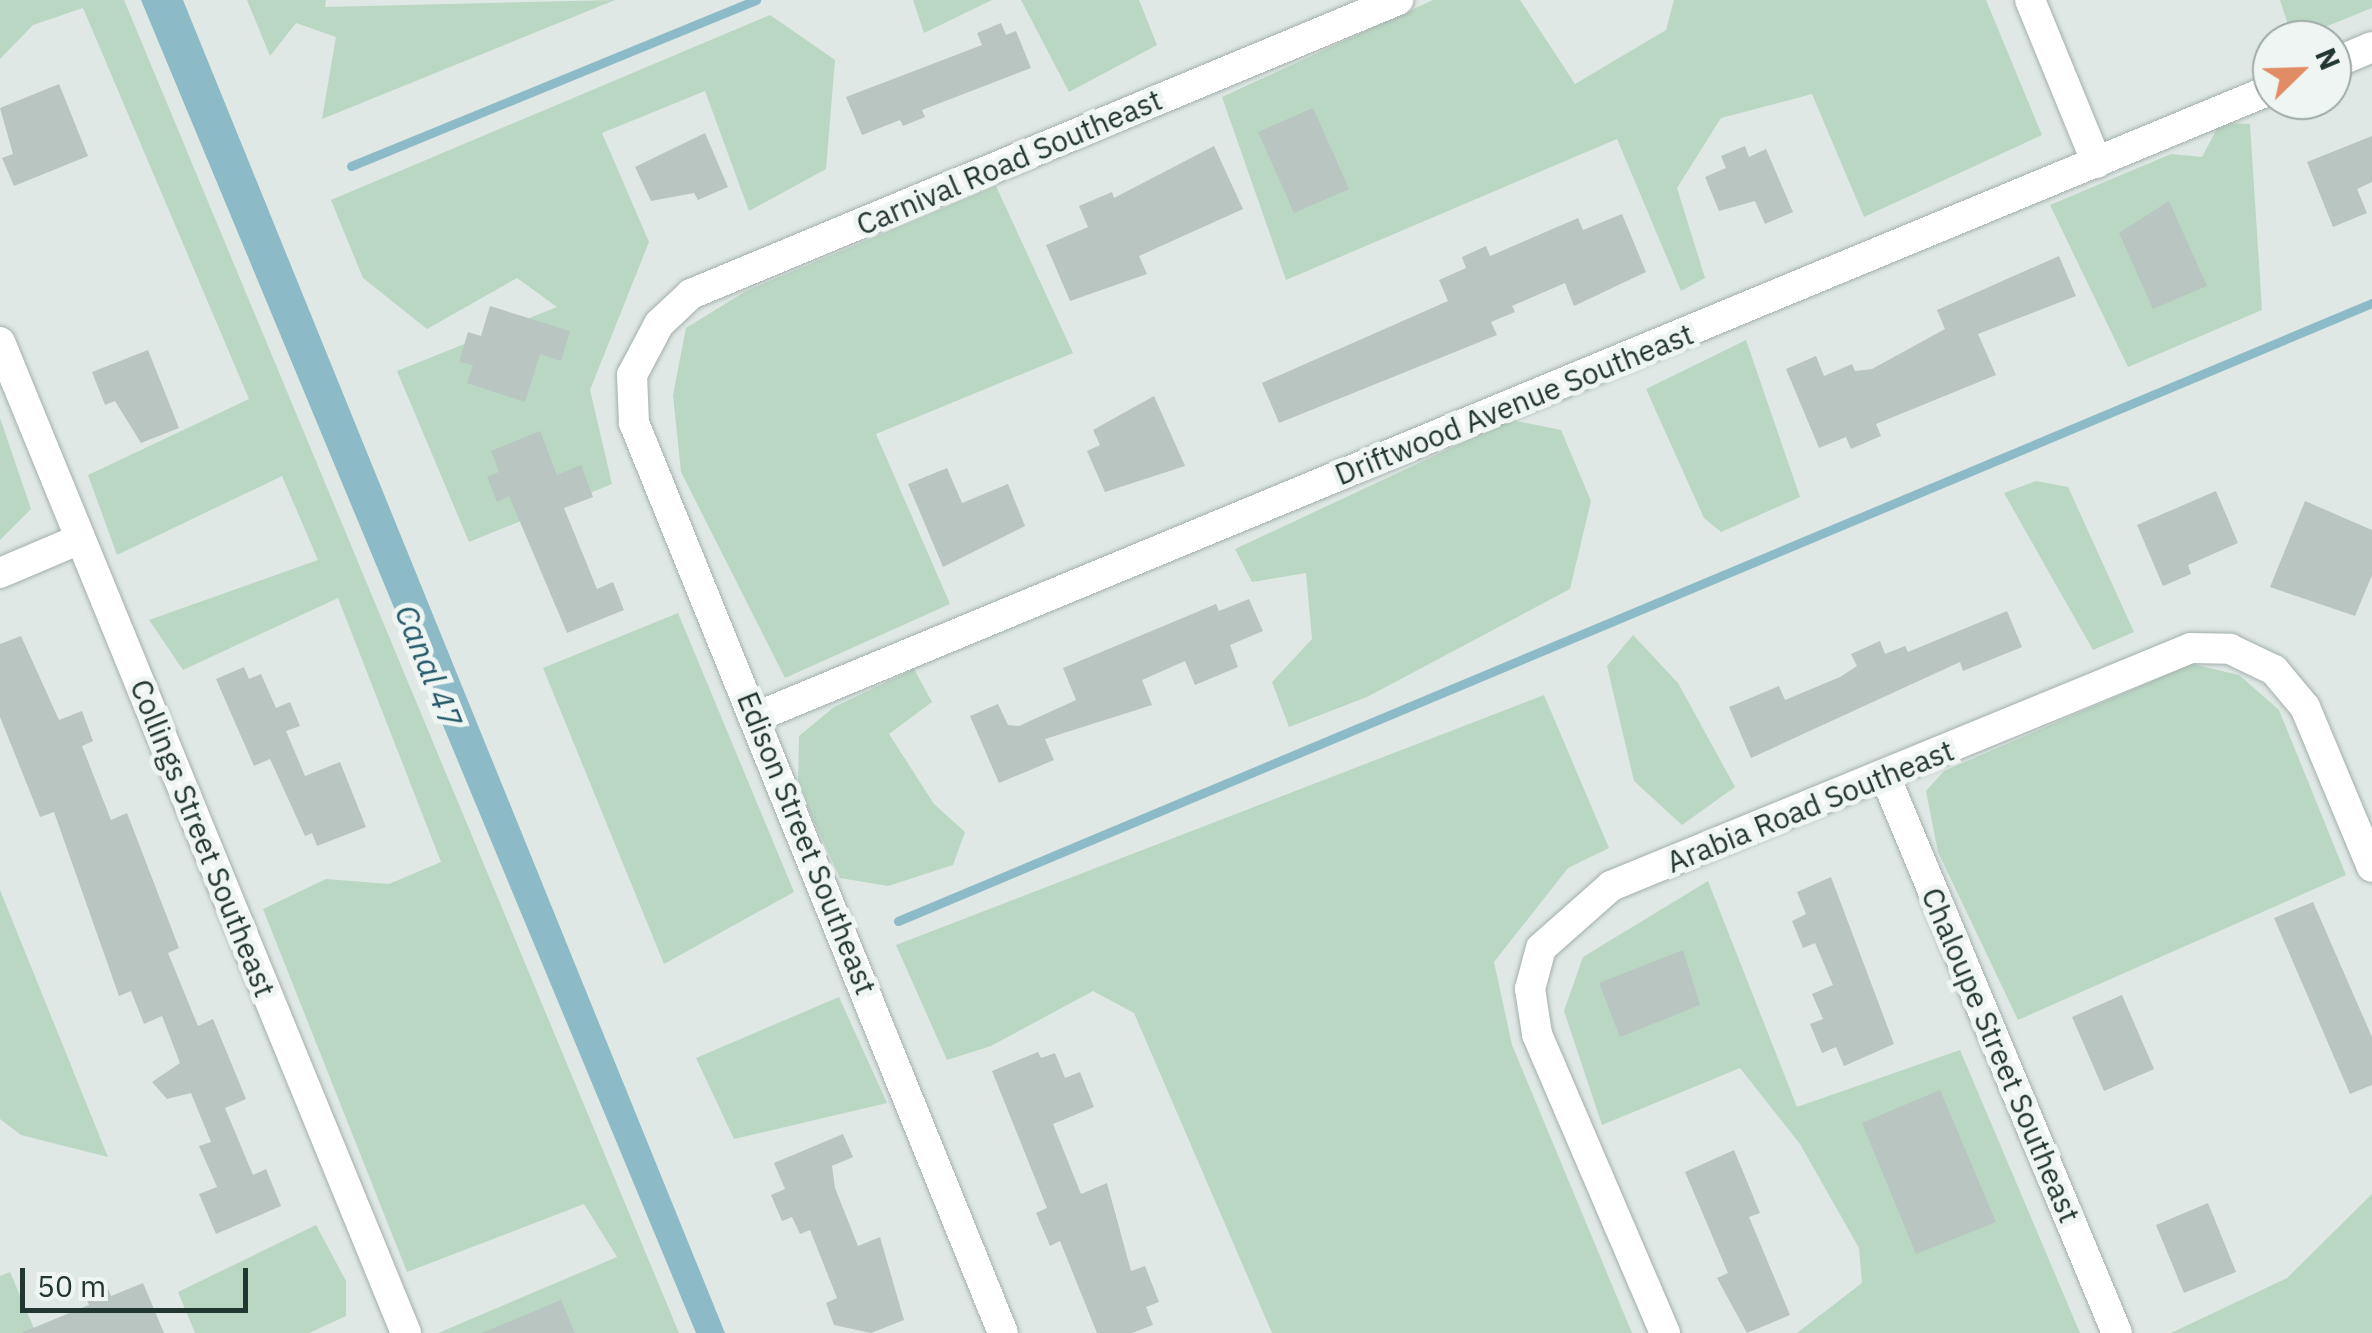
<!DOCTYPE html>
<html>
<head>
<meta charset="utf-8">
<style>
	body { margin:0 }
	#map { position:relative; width:2372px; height:1333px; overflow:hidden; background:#dfe8e5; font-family:"IBM Plex Sans",sans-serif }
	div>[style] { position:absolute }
	.green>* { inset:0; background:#bad7c4 }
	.water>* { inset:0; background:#8dbac7 }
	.stream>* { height:9px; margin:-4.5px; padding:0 4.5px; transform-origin:4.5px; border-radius:4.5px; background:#8dbac7 }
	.building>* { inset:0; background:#b8c5c1 }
	.roads { filter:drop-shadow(0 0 2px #a3afac) drop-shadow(0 0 2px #a3afac) }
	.minor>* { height:30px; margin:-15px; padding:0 15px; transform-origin:15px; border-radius:15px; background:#fff }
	span { translate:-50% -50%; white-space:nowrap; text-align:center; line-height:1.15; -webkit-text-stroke:10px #eff5f2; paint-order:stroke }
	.street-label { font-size:30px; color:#223632 }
	.water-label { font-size:32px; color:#24596a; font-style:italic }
	.north { position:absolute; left:2252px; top:20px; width:100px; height:100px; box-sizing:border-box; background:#eff5f2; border:2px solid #9da9a5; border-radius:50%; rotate:67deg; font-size:28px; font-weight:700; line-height:40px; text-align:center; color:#223632 }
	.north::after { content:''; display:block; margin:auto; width:35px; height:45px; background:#e18c64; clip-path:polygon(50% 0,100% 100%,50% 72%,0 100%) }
	.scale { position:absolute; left:20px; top:1268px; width:228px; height:45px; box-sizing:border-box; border:5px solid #223632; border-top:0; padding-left:12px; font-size:30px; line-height:35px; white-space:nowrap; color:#223632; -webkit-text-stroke:8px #eff5f2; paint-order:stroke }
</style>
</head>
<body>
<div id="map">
	<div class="green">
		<i style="clip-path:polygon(0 0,124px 0,679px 1333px,438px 1333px,617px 1257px,584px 1204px,407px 1272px,263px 909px,326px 879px,389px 884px,441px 862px,338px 598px,183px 670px,149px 620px,318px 560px,282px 476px,117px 555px,88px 475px,249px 399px,83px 8px,33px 25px,0 59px)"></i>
		<i style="clip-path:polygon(247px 0,326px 0,325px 7px,615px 0,322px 119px,336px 37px,296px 23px,270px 56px)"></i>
		<i style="clip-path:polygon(913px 0,992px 0,924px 33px)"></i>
		<i style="clip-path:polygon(1021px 0,1139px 0,1157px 45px,1069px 92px)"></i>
		<i style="clip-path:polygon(1433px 0,1520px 0,1575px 84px,1666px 30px,1674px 0,1986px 0,2042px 135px,1864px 217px,1812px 94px,1721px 118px,1677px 188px,1705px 278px,1681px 291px,1617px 139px,1286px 280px,1222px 97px)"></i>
		<i style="clip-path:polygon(2280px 0,2372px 0,2372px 8px,2293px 40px)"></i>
		<i style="clip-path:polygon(770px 15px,835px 60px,826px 169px,749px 211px,705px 91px,602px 133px,649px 242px,590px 390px,612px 484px,469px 542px,397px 371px,557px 307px,517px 278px,427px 329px,363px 278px,331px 200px)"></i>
		<i style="clip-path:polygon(2220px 123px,2250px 124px,2262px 310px,2128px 367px,2050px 205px,2171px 154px,2202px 157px)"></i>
		<i style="clip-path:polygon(996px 186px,1073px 353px,876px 434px,950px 604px,785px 678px,681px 472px,673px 395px,686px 328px,746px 291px)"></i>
		<i style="clip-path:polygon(1746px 340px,1800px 497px,1721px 532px,1704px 518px,1646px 389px)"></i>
		<i style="clip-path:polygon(0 418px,31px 509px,0 540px)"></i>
		<i style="clip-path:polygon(1511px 420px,1561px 430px,1591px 501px,1570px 589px,1367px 697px,1289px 727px,1272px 682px,1312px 639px,1306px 573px,1252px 582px,1235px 549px)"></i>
		<i style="clip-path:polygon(2036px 481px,2068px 487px,2134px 632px,2093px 650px,2004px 493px)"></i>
		<i style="clip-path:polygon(678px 613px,794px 892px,664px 964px,543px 668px)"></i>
		<i style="clip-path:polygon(1633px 635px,1678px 683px,1735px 787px,1682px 825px,1634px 781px,1607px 666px)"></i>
		<i style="clip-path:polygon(2192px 664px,2239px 675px,2279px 710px,2346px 875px,2018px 1020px,1938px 852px,1926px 791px,1944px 771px)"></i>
		<i style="clip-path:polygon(914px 669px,932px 702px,889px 734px,934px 804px,965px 832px,953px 865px,888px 886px,840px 878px,798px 786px,799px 736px,834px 707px)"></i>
		<i style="clip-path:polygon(1544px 695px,1609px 848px,1568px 868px,1494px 962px,1512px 1045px,1632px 1333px,1272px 1333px,1134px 1013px,1093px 991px,991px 1046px,947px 1060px,896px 945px)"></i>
		<i style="clip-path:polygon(1708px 881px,1797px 1107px,1960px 1050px,2080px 1333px,1797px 1333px,1862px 1283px,1859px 1248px,1800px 1144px,1740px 1068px,1602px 1125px,1564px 1011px,1583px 957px)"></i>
		<i style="clip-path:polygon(0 890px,108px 1157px,21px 1135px,0 1119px)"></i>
		<i style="clip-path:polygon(839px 997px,887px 1103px,734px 1139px,696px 1058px)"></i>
		<i style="clip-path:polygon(2372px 1194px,2372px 1333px,2171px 1333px,2287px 1278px)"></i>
		<i style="clip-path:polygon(316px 1225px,346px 1281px,346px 1316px,309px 1333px,195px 1333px,178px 1292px)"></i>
		<i style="clip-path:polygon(10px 1272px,36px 1333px,0 1333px,0 1276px)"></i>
	</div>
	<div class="water">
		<i style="clip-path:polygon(141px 0,183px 0,725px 1333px,696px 1333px)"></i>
	</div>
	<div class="stream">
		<i style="left:351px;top:166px;width:438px;rotate:-22.3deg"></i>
		<i style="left:898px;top:921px;width:1598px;rotate:-22.75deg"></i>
	</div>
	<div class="building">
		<i style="clip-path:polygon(1001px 23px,1006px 35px,1016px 31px,1031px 68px,922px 110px,925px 117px,903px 126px,900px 120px,862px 135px,846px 97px,982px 45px,977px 33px)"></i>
		<i style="clip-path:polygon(59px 84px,88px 156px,14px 186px,2px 158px,13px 154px,0 108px)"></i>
		<i style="clip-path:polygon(1313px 108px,1349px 189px,1294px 213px,1258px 132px)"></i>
		<i style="clip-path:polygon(705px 133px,728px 187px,698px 200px,694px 193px,651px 201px,635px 167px)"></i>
		<i style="clip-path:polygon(2372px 136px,2372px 182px,2357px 189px,2367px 213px,2333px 227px,2307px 162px)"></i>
		<i style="clip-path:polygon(1214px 146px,1243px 209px,1139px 256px,1147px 274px,1070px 301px,1046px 245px,1088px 227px,1079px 206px,1112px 192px,1114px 198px)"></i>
		<i style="clip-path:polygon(1745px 146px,1749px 157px,1766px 149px,1793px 212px,1765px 224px,1755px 201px,1719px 211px,1705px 177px,1726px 168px,1721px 156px)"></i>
		<i style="clip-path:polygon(2169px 201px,2207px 286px,2153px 309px,2119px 233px)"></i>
		<i style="clip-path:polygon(1622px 214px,1646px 272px,1574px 306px,1565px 283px,1512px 306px,1515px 312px,1491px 322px,1497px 335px,1279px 423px,1262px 383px,1448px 301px,1439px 280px,1466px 268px,1462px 257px,1486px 246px,1490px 256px,1578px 218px,1583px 230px)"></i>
		<i style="clip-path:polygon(2059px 256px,2076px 296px,1978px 334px,1996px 375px,1876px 424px,1881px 436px,1851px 449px,1846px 437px,1819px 448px,1786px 369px,1816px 356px,1824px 376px,1852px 364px,1855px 371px,1872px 369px,1945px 329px,1937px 310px)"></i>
		<i style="clip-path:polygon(490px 306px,570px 331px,561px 361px,540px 354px,525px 402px,467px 383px,473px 365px,459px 362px,468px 332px,481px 336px)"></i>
		<i style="clip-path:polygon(148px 350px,179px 428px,141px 443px,115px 401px,105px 405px,92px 372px)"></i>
		<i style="clip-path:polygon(1154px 396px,1185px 466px,1105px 492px,1087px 451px,1100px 445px,1093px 430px)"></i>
		<i style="clip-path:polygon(540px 431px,557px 475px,581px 465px,593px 497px,564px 508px,597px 589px,613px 582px,624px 610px,567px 633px,509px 496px,497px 502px,487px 477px,499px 472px,491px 451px)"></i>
		<i style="clip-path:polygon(947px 468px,962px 503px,1008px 484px,1025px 526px,943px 567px,908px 484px)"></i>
		<i style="clip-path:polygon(2216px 491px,2238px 543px,2188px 565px,2191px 574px,2163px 586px,2137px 525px)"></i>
		<i style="clip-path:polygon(2305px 501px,2372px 530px,2372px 575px,2355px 616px,2270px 587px)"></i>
		<i style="clip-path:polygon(1249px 599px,1263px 631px,1230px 645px,1238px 667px,1195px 685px,1185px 661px,1142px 680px,1152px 705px,1045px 739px,1054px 760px,999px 783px,970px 716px,998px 704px,1008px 725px,1019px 726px,1076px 700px,1063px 668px,1216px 604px,1219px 611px)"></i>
		<i style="clip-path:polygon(2007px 611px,2022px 647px,1963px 671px,1960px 662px,1751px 758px,1729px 707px,1779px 686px,1785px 700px,1840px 677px,1857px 666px,1851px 654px,1880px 641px,1885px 654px,1905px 646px,1908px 652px)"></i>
		<i style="clip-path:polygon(21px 636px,59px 720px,82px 711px,93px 741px,82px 746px,111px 820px,127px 813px,179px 948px,168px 953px,198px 1026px,213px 1019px,246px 1099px,225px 1108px,253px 1175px,266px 1169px,281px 1206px,216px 1234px,199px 1194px,217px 1187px,199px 1146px,211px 1142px,191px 1093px,167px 1099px,152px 1082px,180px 1063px,162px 1016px,144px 1024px,131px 991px,119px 996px,54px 812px,40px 817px,0 717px,0 644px)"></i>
		<i style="clip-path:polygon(244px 667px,249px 679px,261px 674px,276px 708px,290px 702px,300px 726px,286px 731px,305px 776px,340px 762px,366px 827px,317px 846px,312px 833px,305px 836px,270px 759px,254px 766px,216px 679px)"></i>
		<i style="clip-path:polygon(1831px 877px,1894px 1044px,1844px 1066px,1836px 1047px,1822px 1053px,1810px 1024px,1823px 1019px,1812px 994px,1833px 985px,1815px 943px,1803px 948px,1792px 921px,1806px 914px,1797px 892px)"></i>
		<i style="clip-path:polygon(2313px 902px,2372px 1037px,2372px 1085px,2350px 1094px,2274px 918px)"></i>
		<i style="clip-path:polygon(1683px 950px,1700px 1005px,1620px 1037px,1599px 983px)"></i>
		<i style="clip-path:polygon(2122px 995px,2154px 1069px,2104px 1091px,2072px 1017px)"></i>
		<i style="clip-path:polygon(1038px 1052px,1041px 1058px,1055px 1053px,1065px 1078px,1080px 1072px,1094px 1107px,1053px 1124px,1081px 1194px,1107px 1183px,1131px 1271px,1145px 1266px,1159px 1302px,1146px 1307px,1153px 1325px,1132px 1333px,1097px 1333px,1060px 1241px,1050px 1246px,1036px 1213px,1047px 1208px,992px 1071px)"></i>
		<i style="clip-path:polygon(1940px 1090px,1996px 1222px,1916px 1254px,1862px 1123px)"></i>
		<i style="clip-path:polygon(843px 1134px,853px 1157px,832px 1166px,835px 1188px,858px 1246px,880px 1237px,904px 1320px,871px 1333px,834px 1325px,826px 1303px,837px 1298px,810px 1230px,800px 1234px,792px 1217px,782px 1221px,771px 1195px,785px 1189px,774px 1163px)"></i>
		<i style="clip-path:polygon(1734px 1150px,1760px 1213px,1749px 1217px,1790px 1315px,1747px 1333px,1717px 1278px,1728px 1273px,1685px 1172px)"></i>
		<i style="clip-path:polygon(2208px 1203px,2236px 1272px,2184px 1293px,2156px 1225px)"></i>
		<i style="clip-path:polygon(106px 1283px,111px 1296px,143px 1283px,164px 1333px,21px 1333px,89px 1305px,84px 1292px)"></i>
		<i style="clip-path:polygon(561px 1300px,575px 1333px,482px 1333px)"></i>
	</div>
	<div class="roads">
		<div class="minor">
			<i style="left:2030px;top:0;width:176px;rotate:67.7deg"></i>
			<i style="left:2332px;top:64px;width:43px;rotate:-23deg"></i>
			<i style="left:0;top:342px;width:1071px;rotate:67.72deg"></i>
			<i style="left:0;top:573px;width:87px;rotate:-23deg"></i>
			<i style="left:756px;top:717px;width:1641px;rotate:-22.5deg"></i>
			<i style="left:1885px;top:776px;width:603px;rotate:67.39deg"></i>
			<i style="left:1003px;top:1333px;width:982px;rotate:-112.07deg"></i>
			<i style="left:634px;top:423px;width:48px;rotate:-92.4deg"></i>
			<i style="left:632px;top:375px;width:58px;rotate:-62.1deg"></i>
			<i style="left:659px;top:324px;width:44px;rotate:-43.2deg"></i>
			<i style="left:691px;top:294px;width:766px;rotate:-22.58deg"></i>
			<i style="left:1665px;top:1333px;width:325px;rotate:-113.2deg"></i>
			<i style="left:1537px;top:1034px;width:46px;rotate:-98.8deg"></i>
			<i style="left:1530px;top:989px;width:42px;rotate:-75deg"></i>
			<i style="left:1541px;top:948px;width:94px;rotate:-41.5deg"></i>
			<i style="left:1611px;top:886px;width:627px;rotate:-22.31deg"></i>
			<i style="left:2191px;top:648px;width:39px;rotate:1deg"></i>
			<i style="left:2230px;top:649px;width:49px;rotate:25.5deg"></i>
			<i style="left:2274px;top:670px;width:48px;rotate:50deg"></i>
			<i style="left:2305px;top:707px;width:173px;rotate:67.3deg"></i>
		</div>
	</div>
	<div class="street-label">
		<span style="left:1009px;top:162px;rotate:-23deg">Carnival Road Southeast</span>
		<span style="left:1514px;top:404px;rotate:-22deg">Driftwood Avenue Southeast</span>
		<span style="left:1810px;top:806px;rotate:-22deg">Arabia Road Southeast</span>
		<span style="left:203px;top:838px;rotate:68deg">Collings Street Southeast</span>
		<span style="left:807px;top:843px;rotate:68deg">Edison Street Southeast</span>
		<span style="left:2001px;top:1055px;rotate:67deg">Chaloupe Street Southeast</span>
	</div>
	<div class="water-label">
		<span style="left:429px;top:666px;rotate:68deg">Canal 47</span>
	</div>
	<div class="north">N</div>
	<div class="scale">50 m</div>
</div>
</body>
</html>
